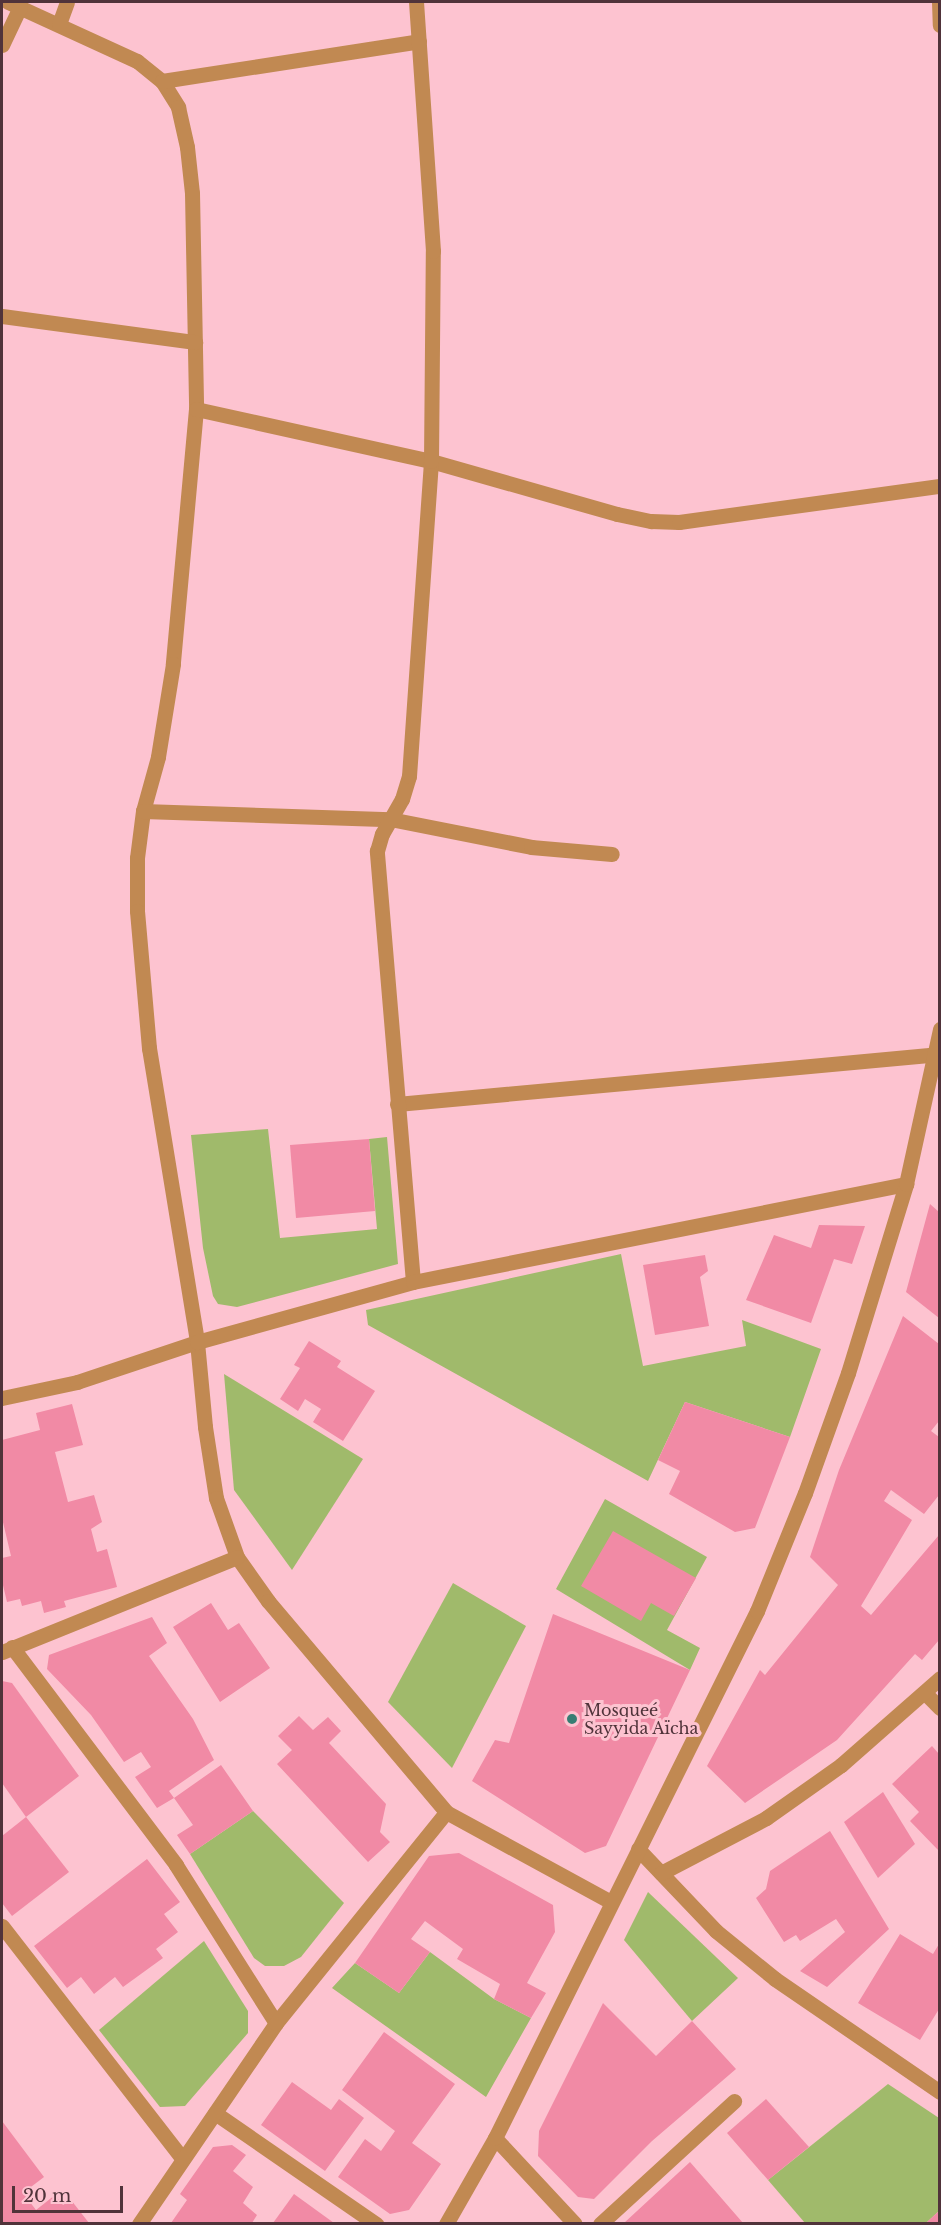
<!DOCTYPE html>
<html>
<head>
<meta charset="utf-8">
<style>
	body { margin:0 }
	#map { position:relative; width:941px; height:2225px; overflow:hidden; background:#fdc3d0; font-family:"Libre Baskerville",serif }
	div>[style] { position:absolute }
	.green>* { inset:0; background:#a0ba6b }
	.building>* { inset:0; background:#f18aa5 }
	.minor>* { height:15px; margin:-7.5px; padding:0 7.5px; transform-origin:7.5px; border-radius:7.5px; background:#c18952 }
	.dots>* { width:16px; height:16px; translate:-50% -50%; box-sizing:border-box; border:3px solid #fdc3d0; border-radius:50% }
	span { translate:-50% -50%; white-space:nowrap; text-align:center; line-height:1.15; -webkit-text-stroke:6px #fdc3d0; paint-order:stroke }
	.poi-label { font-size:16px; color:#50333a }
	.left { translate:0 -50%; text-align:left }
	.frame { position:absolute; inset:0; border:3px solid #50333a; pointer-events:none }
	.scale { position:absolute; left:12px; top:2186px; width:111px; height:27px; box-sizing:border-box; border:3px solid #50333a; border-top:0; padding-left:8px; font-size:18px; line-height:21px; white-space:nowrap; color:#50333a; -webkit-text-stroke:4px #fdc3d0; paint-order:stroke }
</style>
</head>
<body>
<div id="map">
	<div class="green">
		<i style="clip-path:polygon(268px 1129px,280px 1238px,377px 1229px,369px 1139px,387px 1137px,398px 1264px,237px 1307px,218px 1304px,213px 1296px,203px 1248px,191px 1135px)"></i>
		<i style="clip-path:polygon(621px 1254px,643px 1366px,746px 1346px,742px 1320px,821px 1349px,790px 1437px,685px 1402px,648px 1481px,368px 1325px,366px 1310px)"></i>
		<i style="clip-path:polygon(224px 1374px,363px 1459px,292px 1570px,234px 1490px)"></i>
		<i style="clip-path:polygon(605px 1499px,707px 1557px,667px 1630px,700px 1648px,690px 1670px,556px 1589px)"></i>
		<i style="clip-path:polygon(453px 1583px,526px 1626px,452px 1768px,388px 1702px)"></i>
		<i style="clip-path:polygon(253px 1811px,344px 1903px,301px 1957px,284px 1966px,265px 1966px,254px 1958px,190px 1854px)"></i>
		<i style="clip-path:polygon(648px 1892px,738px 1978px,692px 2021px,624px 1940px)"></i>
		<i style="clip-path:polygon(204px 1941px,248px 2011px,248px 2033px,185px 2106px,160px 2107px,99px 2030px)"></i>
		<i style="clip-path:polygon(430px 1952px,494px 1999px,531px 2018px,486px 2097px,332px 1988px,355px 1963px,399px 1993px)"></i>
		<i style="clip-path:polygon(888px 2084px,939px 2118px,939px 2211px,926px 2223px,805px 2223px,768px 2180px)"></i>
	</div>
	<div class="building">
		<i style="clip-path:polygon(369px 1139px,375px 1211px,296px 1218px,290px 1145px)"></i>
		<i style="clip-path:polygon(930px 1204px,939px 1212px,939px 1318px,906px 1292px)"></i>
		<i style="clip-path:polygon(819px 1225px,865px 1226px,852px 1264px,834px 1259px,811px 1323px,746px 1300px,774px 1235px,811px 1248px)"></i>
		<i style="clip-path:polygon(705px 1255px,708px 1271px,700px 1277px,709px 1326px,655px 1335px,643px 1265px)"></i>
		<i style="clip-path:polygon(903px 1316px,939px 1344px,939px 1421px,931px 1431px,939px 1437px,939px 1495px,924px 1514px,891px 1490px,884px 1501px,912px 1520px,861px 1606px,871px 1615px,939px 1535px,939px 1640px,922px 1660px,915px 1654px,837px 1740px,745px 1803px,707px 1766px,760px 1670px,765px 1675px,838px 1585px,810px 1557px,839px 1470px)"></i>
		<i style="clip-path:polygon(309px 1341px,341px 1361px,337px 1367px,375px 1391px,343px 1441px,313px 1422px,321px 1409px,305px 1399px,298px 1411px,280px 1399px,300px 1368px,294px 1365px)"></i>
		<i style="clip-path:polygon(685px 1402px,790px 1437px,755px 1528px,735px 1532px,669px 1494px,680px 1471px,658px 1460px)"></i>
		<i style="clip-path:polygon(72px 1404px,83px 1445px,55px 1452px,68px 1502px,94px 1495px,102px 1522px,91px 1529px,97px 1552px,107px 1549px,117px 1587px,64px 1601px,66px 1607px,44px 1613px,41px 1601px,22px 1606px,20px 1599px,7px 1602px,2px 1581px,2px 1558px,11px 1556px,2px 1518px,2px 1440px,40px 1430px,36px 1413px)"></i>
		<i style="clip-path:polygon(613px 1531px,696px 1578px,674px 1616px,651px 1603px,641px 1621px,581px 1586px)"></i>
		<i style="clip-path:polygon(211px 1603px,228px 1630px,239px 1623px,270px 1668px,220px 1702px,173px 1627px)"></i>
		<i style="clip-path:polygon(553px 1614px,690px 1670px,606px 1846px,585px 1853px,472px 1781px,495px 1740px,509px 1743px)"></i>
		<i style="clip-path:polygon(152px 1617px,167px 1643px,149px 1656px,193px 1719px,214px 1760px,169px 1791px,174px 1798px,157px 1808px,135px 1777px,151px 1767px,141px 1752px,124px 1762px,91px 1715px,47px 1669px,49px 1655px)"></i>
		<i style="clip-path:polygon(2px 1681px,12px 1683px,79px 1776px,26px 1817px,2px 1783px)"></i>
		<i style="clip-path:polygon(299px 1716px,313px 1730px,328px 1717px,341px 1731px,329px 1743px,386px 1804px,380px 1832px,390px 1842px,368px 1862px,277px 1764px,292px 1750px,278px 1736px)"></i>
		<i style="clip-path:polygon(932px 1746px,939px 1754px,939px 1851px,910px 1821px,919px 1812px,892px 1784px)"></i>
		<i style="clip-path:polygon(221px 1765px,253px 1811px,190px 1854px,177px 1835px,193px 1825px,174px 1798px)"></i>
		<i style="clip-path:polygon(883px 1792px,915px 1844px,878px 1878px,844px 1822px)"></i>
		<i style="clip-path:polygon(26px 1817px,69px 1872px,12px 1916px,2px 1903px,2px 1836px)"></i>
		<i style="clip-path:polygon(830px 1831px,889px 1929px,827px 1987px,800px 1971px,845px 1932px,836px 1919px,800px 1941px,796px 1935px,784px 1942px,756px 1898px,766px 1889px,770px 1871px)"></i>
		<i style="clip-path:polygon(459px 1853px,553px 1905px,555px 1932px,527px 1983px,546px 1993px,531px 2018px,494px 1999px,500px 1984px,457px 1959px,463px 1949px,425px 1921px,411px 1939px,430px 1952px,399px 1993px,355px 1963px,429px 1856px)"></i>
		<i style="clip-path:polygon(147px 1859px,180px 1902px,164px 1914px,178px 1932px,156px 1949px,163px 1958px,123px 1987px,115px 1977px,94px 1994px,81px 1977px,67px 1988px,34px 1946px)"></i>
		<i style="clip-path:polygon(900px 1934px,933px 1954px,939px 1944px,939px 2009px,920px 2040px,858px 2003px)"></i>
		<i style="clip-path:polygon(603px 2003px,656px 2056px,692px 2021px,736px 2069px,652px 2141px,594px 2199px,578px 2197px,538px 2156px,539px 2131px)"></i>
		<i style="clip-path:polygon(384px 2032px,455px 2084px,412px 2143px,441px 2164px,409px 2210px,390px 2214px,338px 2177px,365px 2139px,381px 2151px,395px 2131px,342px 2090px)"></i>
		<i style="clip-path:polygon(292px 2082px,331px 2110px,339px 2099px,364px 2118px,325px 2171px,261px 2125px)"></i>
		<i style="clip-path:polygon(766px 2099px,809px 2147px,768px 2180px,727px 2133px)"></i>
		<i style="clip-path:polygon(2px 2121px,44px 2177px,23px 2193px,36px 2210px,55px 2195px,63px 2205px,71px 2200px,89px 2223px,2px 2223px)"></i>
		<i style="clip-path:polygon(232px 2145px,246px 2155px,233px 2171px,253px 2187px,243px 2203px,257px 2215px,252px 2223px,171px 2223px,187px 2200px,180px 2194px,213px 2147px)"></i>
		<i style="clip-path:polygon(690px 2162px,743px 2223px,624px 2223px,650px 2199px)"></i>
		<i style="clip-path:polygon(294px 2194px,334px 2223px,273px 2223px)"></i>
		<i style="clip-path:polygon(939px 2211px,939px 2223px,926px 2223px)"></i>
	</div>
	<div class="minor">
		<i style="left:8px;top:2px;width:142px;rotate:24.6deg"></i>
		<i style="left:137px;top:61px;width:32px;rotate:39deg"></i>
		<i style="left:162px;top:81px;width:31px;rotate:58deg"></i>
		<i style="left:178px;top:107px;width:41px;rotate:77.3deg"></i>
		<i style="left:187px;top:147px;width:46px;rotate:83.8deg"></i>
		<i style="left:192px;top:193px;width:216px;rotate:88.9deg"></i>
		<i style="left:196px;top:409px;width:256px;rotate:95.2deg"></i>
		<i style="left:173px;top:664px;width:94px;rotate:99.2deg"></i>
		<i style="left:158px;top:757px;width:56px;rotate:105.5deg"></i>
		<i style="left:143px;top:811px;width:47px;rotate:97.3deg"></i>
		<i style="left:137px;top:858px;width:53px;rotate:90deg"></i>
		<i style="left:137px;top:911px;width:138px;rotate:85deg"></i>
		<i style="left:149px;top:1048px;width:298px;rotate:80.7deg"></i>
		<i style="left:197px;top:1342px;width:85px;rotate:84.6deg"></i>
		<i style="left:205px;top:1427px;width:72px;rotate:81.2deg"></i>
		<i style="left:216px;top:1498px;width:63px;rotate:70.4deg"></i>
		<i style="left:237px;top:1557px;width:54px;rotate:54.8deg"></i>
		<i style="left:268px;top:1601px;width:276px;rotate:49.8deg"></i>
		<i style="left:446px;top:1812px;width:188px;rotate:28.6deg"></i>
		<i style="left:939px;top:2px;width:23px;rotate:88deg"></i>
		<i style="left:59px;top:24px;width:23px;rotate:-70deg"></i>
		<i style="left:2px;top:45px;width:42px;rotate:-64.7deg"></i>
		<i style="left:162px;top:81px;width:260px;rotate:-8.8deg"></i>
		<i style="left:2px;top:316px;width:195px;rotate:7.7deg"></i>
		<i style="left:196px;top:409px;width:241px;rotate:12.5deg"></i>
		<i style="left:431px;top:461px;width:193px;rotate:15.9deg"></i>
		<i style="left:617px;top:514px;width:35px;rotate:12deg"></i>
		<i style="left:651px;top:521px;width:28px;rotate:2deg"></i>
		<i style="left:679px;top:522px;width:263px;rotate:-7.9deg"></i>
		<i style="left:143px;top:811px;width:247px;rotate:1.9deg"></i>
		<i style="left:390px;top:819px;width:144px;rotate:11.2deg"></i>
		<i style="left:531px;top:847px;width:81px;rotate:4.9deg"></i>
		<i style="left:397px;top:1104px;width:545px;rotate:-5.26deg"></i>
		<i style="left:413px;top:1282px;width:433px;rotate:-94.8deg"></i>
		<i style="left:377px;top:851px;width:18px;rotate:-74deg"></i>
		<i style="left:382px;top:834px;width:40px;rotate:-60.3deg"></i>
		<i style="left:402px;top:799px;width:24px;rotate:-73deg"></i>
		<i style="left:409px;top:776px;width:316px;rotate:-86deg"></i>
		<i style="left:431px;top:461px;width:210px;rotate:-89.5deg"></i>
		<i style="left:433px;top:251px;width:250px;rotate:-93.9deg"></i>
		<i style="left:2px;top:1398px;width:77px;rotate:-12deg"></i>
		<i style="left:77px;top:1382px;width:126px;rotate:-18.4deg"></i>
		<i style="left:197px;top:1342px;width:224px;rotate:-15.5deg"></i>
		<i style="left:413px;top:1282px;width:503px;rotate:-11.24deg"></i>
		<i style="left:12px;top:1647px;width:273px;rotate:53deg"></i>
		<i style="left:176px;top:1865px;width:187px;rotate:57.7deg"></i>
		<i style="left:2px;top:1652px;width:253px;rotate:-22deg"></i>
		<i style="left:925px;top:1693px;width:21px;rotate:45deg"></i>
		<i style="left:638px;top:1849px;width:113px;rotate:46.4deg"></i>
		<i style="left:716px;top:1931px;width:76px;rotate:39.1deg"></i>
		<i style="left:775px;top:1979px;width:200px;rotate:34.4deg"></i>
		<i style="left:661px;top:1873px;width:119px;rotate:-27.6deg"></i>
		<i style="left:766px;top:1818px;width:92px;rotate:-35.2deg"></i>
		<i style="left:841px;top:1765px;width:132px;rotate:-41.3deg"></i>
		<i style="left:2px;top:1926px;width:295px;rotate:52.2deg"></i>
		<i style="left:215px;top:2113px;width:196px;rotate:34.6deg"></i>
		<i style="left:495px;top:2138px;width:117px;rotate:47.1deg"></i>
		<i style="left:139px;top:2224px;width:243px;rotate:-55.7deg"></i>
		<i style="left:276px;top:2023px;width:271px;rotate:-51.1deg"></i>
		<i style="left:446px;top:2224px;width:99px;rotate:-60.3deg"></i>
		<i style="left:495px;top:2138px;width:589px;rotate:-63.57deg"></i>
		<i style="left:757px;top:1611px;width:127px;rotate:-67.9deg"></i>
		<i style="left:805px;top:1493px;width:127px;rotate:-70.3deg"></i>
		<i style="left:848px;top:1373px;width:198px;rotate:-72.9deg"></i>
		<i style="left:906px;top:1184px;width:159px;rotate:-77.6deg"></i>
		<i style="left:600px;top:2224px;width:182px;rotate:-42.5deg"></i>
	</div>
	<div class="dots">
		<i style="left:572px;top:1719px;background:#377d73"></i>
	</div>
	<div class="poi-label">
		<span class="left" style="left:584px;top:1719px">Mosqueé<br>Sayyida Aïcha</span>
	</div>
	<div class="frame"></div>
	<div class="scale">20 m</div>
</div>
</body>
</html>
